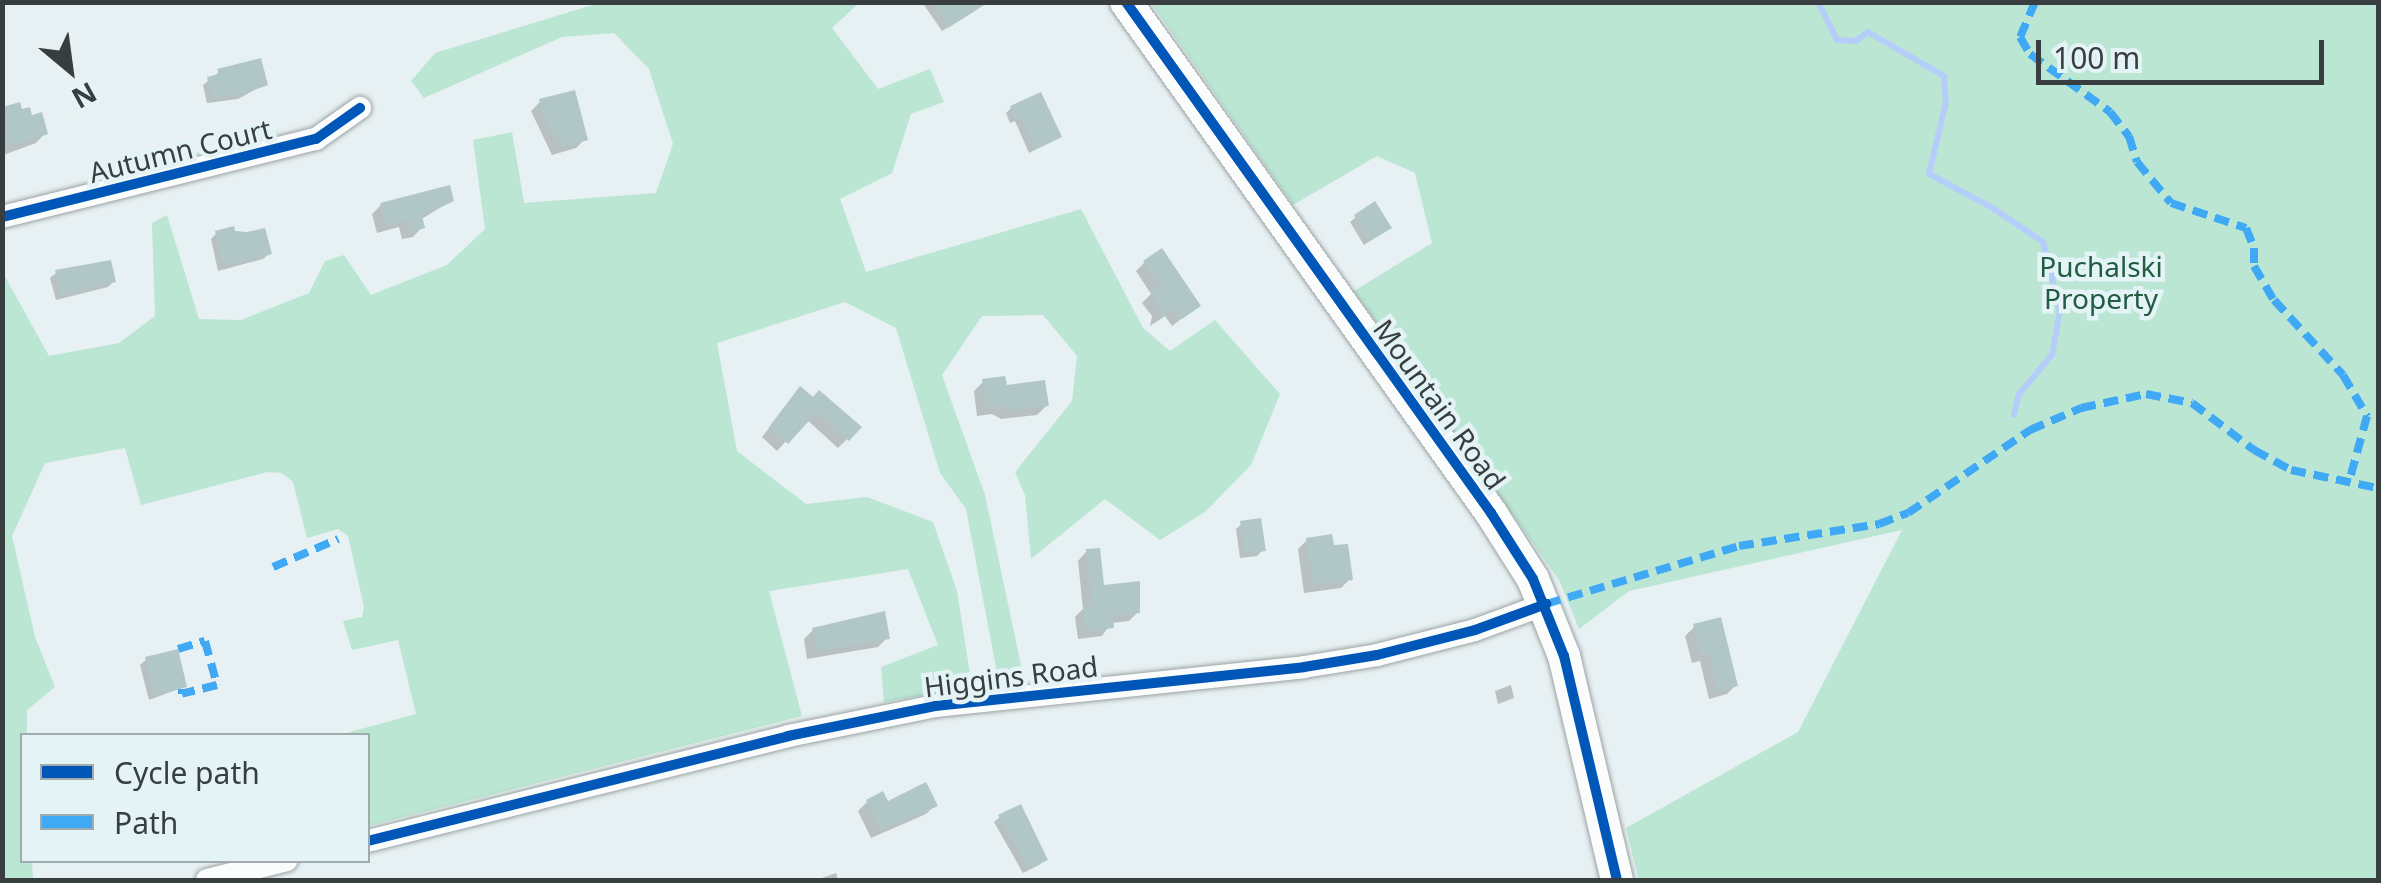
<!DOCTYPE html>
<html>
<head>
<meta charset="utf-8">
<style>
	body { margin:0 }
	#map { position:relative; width:2381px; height:883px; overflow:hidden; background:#e7f0f2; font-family:"Noto Sans",sans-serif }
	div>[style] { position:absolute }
	.green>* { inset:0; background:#bae6d3 }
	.shadow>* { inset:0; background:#0003 }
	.stream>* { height:6px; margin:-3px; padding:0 3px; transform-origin:3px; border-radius:3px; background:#b5cef9 }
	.building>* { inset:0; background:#b1c7c7 }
	.roads { filter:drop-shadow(0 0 2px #9da3a4) drop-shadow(0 0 2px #9da3a4) }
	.minor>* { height:22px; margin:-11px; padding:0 11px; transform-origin:11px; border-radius:11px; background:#fbfdfd }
	.secondary>* { height:32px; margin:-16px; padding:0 16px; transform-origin:16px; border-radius:16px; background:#fbfdfd }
	.quiet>* { height:8px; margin-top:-4px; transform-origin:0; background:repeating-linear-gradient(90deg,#3fa9f5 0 15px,transparent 0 23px) }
	.cycleway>* { height:10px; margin:-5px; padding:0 5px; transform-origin:5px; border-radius:5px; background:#0057b8 }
	span { translate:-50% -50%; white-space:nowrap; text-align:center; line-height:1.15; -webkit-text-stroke:9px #e3f3f6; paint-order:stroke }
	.street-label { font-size:28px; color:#383e3f }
	.park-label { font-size:28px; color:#215b42 }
	.frame { position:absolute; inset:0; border:5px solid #383e3f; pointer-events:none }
	.legend { position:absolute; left:20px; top:733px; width:350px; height:130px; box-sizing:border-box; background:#e3f3f6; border:2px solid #9fabad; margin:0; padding:12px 18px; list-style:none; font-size:30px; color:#383e3f }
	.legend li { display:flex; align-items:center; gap:20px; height:50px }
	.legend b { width:50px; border:2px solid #9fabad }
	.north { position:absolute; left:20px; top:20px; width:100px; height:100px; -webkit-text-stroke:8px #e3f3f6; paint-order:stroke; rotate:151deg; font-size:28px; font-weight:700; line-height:40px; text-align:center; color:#383e3f }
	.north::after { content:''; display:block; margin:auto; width:35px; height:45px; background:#383e3f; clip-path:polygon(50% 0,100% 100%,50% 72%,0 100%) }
	.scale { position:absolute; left:2036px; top:40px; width:288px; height:45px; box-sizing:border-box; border:5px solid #383e3f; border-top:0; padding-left:12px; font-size:30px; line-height:35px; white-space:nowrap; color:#383e3f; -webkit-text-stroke:8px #e3f3f6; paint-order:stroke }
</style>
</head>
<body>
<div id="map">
	<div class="green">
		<i style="clip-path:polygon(599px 3px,859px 3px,832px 28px,878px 89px,930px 69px,944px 102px,911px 114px,892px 173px,840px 199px,866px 272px,1081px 209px,1143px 328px,1170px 351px,1215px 320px,1280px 394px,1251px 465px,1205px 512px,1160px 540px,1105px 499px,1031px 559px,1025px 495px,1015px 472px,1072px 401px,1077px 356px,1043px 315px,982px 316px,942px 375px,985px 495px,1023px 675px,998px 678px,966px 509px,940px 473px,896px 328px,845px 302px,717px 343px,737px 451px,806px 504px,867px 497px,933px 522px,957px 591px,972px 687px,884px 702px,881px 667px,938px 645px,908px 569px,769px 591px,802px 716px,368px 826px,368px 736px,339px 735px,416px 714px,398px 640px,352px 650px,343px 621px,362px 617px,364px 607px,348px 536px,338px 529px,307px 538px,293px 482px,282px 473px,267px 472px,141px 505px,125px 448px,45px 463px,12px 536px,35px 637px,55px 687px,27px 710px,27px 735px,22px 736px,22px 860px,32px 861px,33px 880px,3px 880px,3px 273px,49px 356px,119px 343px,155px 316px,152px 223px,167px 215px,199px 319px,241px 320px,309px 293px,325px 261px,344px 255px,371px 295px,447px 265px,485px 229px,473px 140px,512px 132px,524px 203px,656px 193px,673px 144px,649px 69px,614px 33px,562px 37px,424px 98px,411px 81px,435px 53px)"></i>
		<i style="clip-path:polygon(1151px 3px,2378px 3px,2378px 880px,1639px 880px,1626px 828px,1798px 732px,1902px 530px,1629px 591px,1579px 629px,1559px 580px,1354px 291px,1432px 243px,1415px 173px,1377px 156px,1293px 205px)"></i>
	</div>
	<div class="shadow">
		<i style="clip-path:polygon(922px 2px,975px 2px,973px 12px,942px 31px)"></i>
		<i style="clip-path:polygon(219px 72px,265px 84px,238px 99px,207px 103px,203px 85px)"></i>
		<i style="clip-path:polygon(540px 102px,585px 139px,576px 148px,552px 155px,531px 111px)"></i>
		<i style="clip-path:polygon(1011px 108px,1059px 137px,1029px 153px,1015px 121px,1010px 123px,1006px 113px)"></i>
		<i style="clip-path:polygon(2px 109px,20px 112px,45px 133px,36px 143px,6px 154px,2px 151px)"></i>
		<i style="clip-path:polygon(451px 201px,420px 220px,422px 227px,413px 237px,402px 239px,399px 227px,377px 233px,372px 214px,381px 205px)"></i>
		<i style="clip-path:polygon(1356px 217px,1389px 228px,1364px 245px,1350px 222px)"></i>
		<i style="clip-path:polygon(217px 233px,234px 234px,269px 254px,263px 259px,218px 271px,211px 239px)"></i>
		<i style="clip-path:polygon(1145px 262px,1198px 306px,1172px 326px,1165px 316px,1150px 326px,1152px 316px,1142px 303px,1151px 294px,1136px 271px)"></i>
		<i style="clip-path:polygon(56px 273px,114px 281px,108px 287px,56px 300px,50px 278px)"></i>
		<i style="clip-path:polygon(983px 382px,1004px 388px,1046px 406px,1037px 415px,1001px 419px,992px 414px,977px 416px,974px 391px)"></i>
		<i style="clip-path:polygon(792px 399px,858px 428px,838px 448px,806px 419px,777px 451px,762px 437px)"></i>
		<i style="clip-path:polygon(1242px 524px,1263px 550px,1257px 556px,1240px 558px,1236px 529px)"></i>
		<i style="clip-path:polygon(1307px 540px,1332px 548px,1350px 579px,1341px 588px,1304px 593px,1298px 549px)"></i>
		<i style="clip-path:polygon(1087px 551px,1102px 587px,1138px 612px,1129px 621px,1111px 623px,1102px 636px,1078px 639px,1075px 617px,1083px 609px,1078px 561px)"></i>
		<i style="clip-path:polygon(1694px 627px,1736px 685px,1727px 694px,1709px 699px,1700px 661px,1692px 663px,1685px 636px)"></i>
		<i style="clip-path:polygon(813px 630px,887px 638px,878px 647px,807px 659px,804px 639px)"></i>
		<i style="clip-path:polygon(146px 660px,184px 687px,149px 700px,140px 665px)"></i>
		<i style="clip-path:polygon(1511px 685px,1514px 698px,1498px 704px,1495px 691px)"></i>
		<i style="clip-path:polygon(867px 802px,887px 804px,935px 805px,926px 814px,871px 838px,858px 811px)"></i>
		<i style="clip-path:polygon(1000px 817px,1045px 860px,1039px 865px,1023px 873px,994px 822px)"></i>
		<i style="clip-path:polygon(836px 873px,838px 880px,816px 880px)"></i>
	</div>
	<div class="stream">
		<i style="left:1818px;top:2px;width:42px;rotate:63.4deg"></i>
		<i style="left:1837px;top:40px;width:19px;rotate:3deg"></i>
		<i style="left:1856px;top:41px;width:15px;rotate:-37deg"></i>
		<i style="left:1868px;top:32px;width:88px;rotate:30.1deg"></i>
		<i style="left:1944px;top:76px;width:26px;rotate:86deg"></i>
		<i style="left:1946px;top:102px;width:74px;rotate:103.3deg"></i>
		<i style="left:1929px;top:174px;width:70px;rotate:28deg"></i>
		<i style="left:1991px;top:207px;width:63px;rotate:33.9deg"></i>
		<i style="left:2043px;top:242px;width:71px;rotate:76.2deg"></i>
		<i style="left:2060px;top:311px;width:45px;rotate:100.3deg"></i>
		<i style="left:2052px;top:355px;width:51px;rotate:130.2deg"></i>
		<i style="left:2019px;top:394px;width:21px;rotate:104deg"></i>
	</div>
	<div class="building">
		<i style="clip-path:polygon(932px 2px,989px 2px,948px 28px)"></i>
		<i style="clip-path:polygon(261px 58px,268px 85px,232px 98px,231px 94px,212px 99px,207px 77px,219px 74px,217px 69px)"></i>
		<i style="clip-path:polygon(575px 90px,588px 140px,562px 147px,543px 117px,539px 99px)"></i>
		<i style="clip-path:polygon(1041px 92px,1062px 137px,1035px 150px,1021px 117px,1016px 120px,1010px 106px)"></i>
		<i style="clip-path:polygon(20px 102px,22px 109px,30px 107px,32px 115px,42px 112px,48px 134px,15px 146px,14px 142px,2px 145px,2px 107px)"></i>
		<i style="clip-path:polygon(450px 185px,454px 201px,422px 216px,425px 228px,411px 232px,408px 220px,386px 225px,380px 203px)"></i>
		<i style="clip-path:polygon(1375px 201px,1392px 228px,1370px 241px,1354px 215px)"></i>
		<i style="clip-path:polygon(234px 226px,235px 231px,247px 232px,265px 228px,272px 254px,223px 266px,215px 231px)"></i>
		<i style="clip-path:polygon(1162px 248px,1201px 306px,1182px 319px,1175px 309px,1158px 320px,1160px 306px,1150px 292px,1160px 285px,1143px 261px)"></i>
		<i style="clip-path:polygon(111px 260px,116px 282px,61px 296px,55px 270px)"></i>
		<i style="clip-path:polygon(1005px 376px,1007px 385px,1045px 380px,1049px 406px,1011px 411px,1002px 405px,986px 408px,982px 379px)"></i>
		<i style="clip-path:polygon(800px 386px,813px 397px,819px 390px,862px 427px,849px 441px,817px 412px,788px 444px,769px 427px)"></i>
		<i style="clip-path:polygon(1261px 518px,1266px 551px,1245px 554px,1240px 521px)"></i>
		<i style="clip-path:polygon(1332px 534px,1334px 545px,1348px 544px,1353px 580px,1313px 585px,1306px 538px)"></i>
		<i style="clip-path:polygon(1100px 548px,1104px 585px,1140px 581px,1140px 613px,1113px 616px,1114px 628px,1086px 631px,1083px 606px,1092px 605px,1086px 549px)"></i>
		<i style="clip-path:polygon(885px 611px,890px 639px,816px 651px,812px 628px)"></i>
		<i style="clip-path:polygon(1721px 617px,1738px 686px,1718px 691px,1708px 653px,1701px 655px,1693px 624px)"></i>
		<i style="clip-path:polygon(178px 649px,187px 687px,154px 696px,145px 657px)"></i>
		<i style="clip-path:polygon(926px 782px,938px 806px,881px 830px,866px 800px,883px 791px,888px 801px)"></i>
		<i style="clip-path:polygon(1021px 804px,1048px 860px,1029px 869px,998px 815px)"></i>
	</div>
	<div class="roads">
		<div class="minor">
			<i style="left:2px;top:217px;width:324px;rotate:-14deg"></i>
			<i style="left:316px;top:139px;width:54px;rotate:-35.2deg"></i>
			<i style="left:368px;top:841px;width:433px;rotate:-14deg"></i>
			<i style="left:788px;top:736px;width:150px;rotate:-11.5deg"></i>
			<i style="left:935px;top:706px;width:371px;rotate:-6deg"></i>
			<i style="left:1304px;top:667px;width:74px;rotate:-9.3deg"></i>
			<i style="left:1377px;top:655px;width:101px;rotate:-14.3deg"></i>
			<i style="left:1475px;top:630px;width:76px;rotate:-20.1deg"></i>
			<i style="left:207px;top:880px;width:82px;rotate:-14deg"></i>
		</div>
		<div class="secondary">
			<i style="left:1126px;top:2px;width:628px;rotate:54.46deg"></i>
			<i style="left:1491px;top:513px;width:78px;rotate:57.5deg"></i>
			<i style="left:1533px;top:579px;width:83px;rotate:68.1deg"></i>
			<i style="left:1564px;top:656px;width:230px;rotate:76.7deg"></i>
		</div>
	</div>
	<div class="quiet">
		<i style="left:2035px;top:2px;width:38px;rotate:113deg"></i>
		<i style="left:2020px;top:37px;width:20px;rotate:60deg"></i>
		<i style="left:2030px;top:54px;width:99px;rotate:35.9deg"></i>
		<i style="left:2110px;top:112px;width:31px;rotate:52deg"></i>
		<i style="left:2129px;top:136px;width:27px;rotate:73deg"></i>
		<i style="left:2137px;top:162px;width:53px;rotate:50.3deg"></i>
		<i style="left:2171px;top:203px;width:79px;rotate:18.4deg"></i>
		<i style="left:2246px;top:228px;width:22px;rotate:68deg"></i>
		<i style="left:2254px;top:248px;width:18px;rotate:90deg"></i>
		<i style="left:2254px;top:266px;width:39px;rotate:60deg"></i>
		<i style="left:2274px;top:300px;width:102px;rotate:47.4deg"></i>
		<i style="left:2343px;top:375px;width:48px;rotate:59.7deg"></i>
		<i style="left:2367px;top:416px;width:68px;rotate:105.3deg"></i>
		<i style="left:273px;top:567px;width:71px;rotate:-23.3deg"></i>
		<i style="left:1546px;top:604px;width:202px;rotate:-16.7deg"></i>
		<i style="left:1739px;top:546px;width:142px;rotate:-8.9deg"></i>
		<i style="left:1879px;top:524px;width:31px;rotate:-21deg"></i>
		<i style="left:1908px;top:513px;width:148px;rotate:-34.2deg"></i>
		<i style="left:2030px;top:430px;width:56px;rotate:-23.3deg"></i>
		<i style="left:2081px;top:408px;width:66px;rotate:-12.2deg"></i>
		<i style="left:2146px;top:394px;width:47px;rotate:11.1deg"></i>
		<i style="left:2192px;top:403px;width:78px;rotate:37.2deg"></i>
		<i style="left:2254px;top:450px;width:42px;rotate:28.4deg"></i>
		<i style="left:2291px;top:470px;width:89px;rotate:11.7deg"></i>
		<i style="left:178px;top:649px;width:28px;rotate:-17deg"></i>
		<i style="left:205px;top:641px;width:46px;rotate:74.7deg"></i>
		<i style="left:217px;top:685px;width:36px;rotate:166deg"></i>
		<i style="left:182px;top:694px;width:5px;rotate:-90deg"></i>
	</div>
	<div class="cycleway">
		<i style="left:1126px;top:2px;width:628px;rotate:54.46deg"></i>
		<i style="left:1491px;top:513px;width:78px;rotate:57.5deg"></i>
		<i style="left:1533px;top:579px;width:83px;rotate:68.1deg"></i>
		<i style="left:1564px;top:656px;width:230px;rotate:76.7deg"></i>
		<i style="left:2px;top:217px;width:324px;rotate:-14deg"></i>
		<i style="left:316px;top:139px;width:54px;rotate:-35.2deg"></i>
		<i style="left:368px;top:841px;width:433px;rotate:-14deg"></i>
		<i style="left:788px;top:736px;width:150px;rotate:-11.5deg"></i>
		<i style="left:935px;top:706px;width:371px;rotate:-6deg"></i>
		<i style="left:1304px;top:667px;width:74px;rotate:-9.3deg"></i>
		<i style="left:1377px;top:655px;width:101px;rotate:-14.3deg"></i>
		<i style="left:1475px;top:630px;width:76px;rotate:-20.1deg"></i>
	</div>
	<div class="street-label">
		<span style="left:180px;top:150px;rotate:-14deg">Autumn Court</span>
		<span style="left:1440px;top:404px;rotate:54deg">Mountain Road</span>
		<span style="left:1011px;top:676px;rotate:-7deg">Higgins Road</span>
	</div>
	<div class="park-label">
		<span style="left:2101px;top:282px">Puchalski<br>Property</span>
	</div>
	<div class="frame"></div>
	<ul class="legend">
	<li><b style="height:12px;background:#0057b8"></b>Cycle path</li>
	<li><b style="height:12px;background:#3fa9f5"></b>Path</li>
	</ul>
	<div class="north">N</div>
	<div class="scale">100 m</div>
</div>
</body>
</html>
